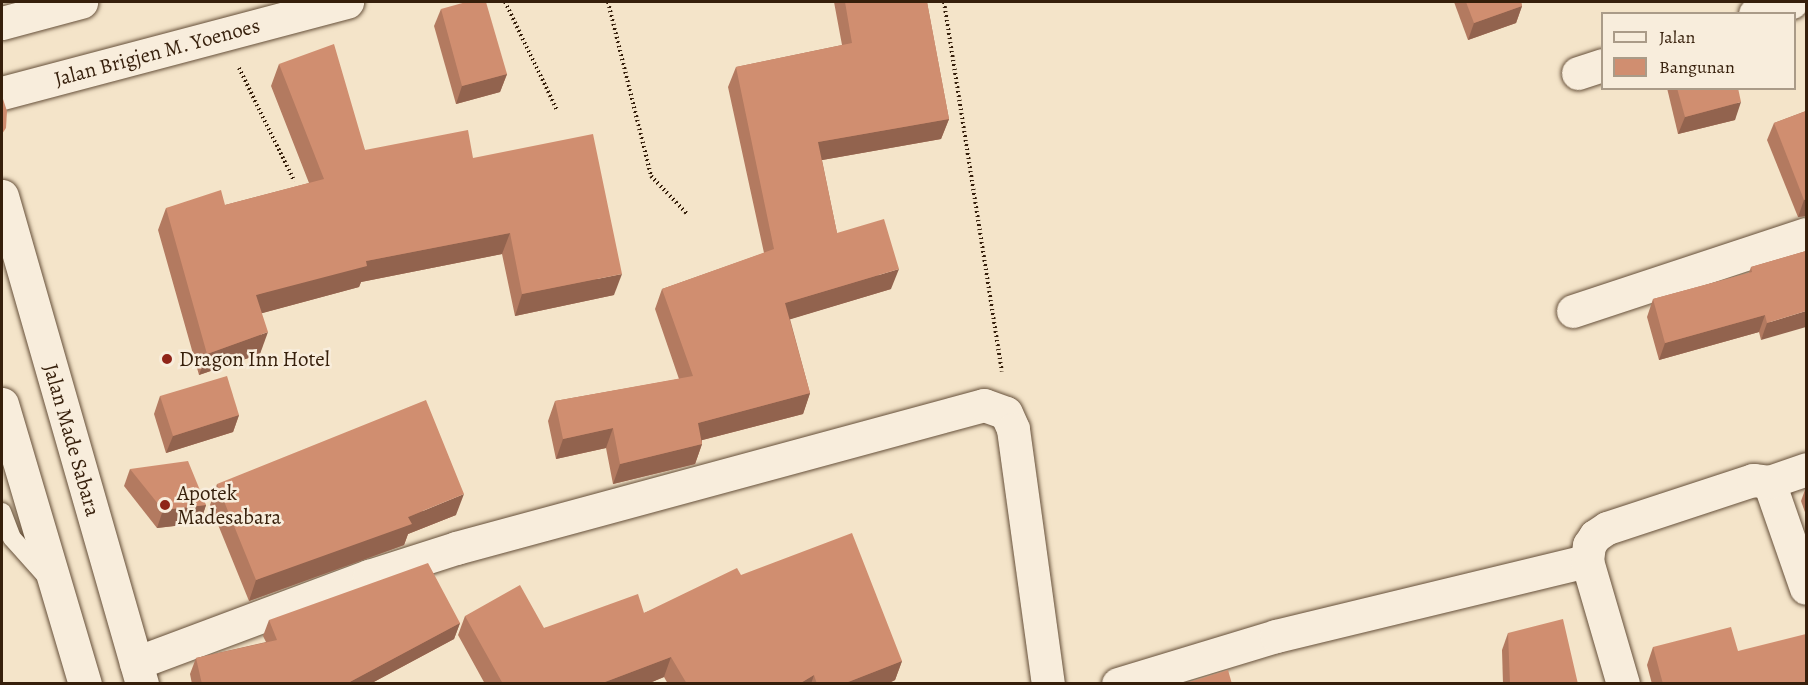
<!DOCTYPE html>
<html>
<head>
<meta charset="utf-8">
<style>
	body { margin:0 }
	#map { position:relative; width:1808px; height:685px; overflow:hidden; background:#f4e4c9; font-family:Alegreya,serif }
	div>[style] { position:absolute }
	.path>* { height:4px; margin-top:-2px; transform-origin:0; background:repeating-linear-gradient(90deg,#361f0b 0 1.5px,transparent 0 4.5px) }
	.roads { filter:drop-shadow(0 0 2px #66503a) drop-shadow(0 0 2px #66503a) }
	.service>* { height:18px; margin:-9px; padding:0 9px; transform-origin:9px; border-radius:9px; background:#f8eddc }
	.minor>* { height:33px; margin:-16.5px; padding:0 16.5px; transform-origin:16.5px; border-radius:16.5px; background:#f8eddc }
	.tertiary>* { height:33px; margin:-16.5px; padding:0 16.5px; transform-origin:16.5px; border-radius:16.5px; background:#f8eddc }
	.secondary>* { height:33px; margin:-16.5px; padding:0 16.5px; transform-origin:16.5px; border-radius:16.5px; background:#f8eddc }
	.wall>* { inset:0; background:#b37a60 }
	.shaded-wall>* { inset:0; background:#92634e }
	.building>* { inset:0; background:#d08e70 }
	.dots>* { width:16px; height:16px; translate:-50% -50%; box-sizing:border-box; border:3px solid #f8eddc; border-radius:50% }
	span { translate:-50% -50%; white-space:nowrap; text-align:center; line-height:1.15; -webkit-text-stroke:5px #f8eddc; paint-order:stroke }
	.street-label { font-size:21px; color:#361f0b }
	.poi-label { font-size:21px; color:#361f0b }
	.left { translate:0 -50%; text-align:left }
	.frame { position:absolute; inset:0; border:3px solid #361f0b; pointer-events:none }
	.legend { position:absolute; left:1601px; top:12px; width:195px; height:78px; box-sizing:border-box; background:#f8eddc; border:2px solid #aa9b88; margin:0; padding:8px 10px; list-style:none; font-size:18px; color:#361f0b }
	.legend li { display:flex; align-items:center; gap:12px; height:30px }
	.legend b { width:30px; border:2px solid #aa9b88 }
</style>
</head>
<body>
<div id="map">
	<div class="path">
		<i style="left:505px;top:2px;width:120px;rotate:64.3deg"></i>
		<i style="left:608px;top:2px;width:179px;rotate:76.1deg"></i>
		<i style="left:651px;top:176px;width:52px;rotate:46.5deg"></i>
		<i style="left:944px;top:2px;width:374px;rotate:81.1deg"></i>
		<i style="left:239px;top:68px;width:126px;rotate:64deg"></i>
	</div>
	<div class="roads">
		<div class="service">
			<i style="left:2px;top:512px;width:28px;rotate:69deg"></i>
			<i style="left:12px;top:538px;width:51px;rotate:48.2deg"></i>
		</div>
		<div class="minor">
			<i style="left:1755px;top:14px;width:38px;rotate:-18deg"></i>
			<i style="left:1578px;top:73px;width:25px;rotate:-18deg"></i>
			<i style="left:1573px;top:311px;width:245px;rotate:-18.3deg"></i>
			<i style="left:1769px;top:482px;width:112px;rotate:70.8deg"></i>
			<i style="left:136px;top:663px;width:249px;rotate:-20.5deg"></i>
			<i style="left:369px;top:576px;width:91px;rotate:-17.8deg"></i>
			<i style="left:456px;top:548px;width:547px;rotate:-15.15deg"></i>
			<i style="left:984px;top:405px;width:23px;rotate:20deg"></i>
			<i style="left:1006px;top:413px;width:17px;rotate:66deg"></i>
			<i style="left:1013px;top:429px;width:257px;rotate:82.2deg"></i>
			<i style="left:1118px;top:684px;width:165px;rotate:-16.9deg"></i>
			<i style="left:1276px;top:636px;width:320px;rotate:-13.6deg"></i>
			<i style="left:1623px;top:684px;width:128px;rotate:-106.3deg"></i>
			<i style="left:1587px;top:561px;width:16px;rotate:-83deg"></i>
			<i style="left:1589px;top:545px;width:11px;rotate:-56deg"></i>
			<i style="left:1595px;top:536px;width:14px;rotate:-34deg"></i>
			<i style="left:1607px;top:528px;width:154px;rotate:-18.2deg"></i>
			<i style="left:1753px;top:480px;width:16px;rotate:7deg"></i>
			<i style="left:1769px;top:482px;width:39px;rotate:-19deg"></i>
		</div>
		<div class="tertiary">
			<i style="left:2px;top:196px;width:508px;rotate:73.99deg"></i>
			<i style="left:2px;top:404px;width:292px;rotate:73.5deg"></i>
		</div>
		<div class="secondary">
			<i style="left:2px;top:23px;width:82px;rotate:-14.9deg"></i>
			<i style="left:2px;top:93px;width:357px;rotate:-14.8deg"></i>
		</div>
	</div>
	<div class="wall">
		<i style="clip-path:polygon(834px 2px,927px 2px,949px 119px,941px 139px,822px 160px,837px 233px,891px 289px,790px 319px,810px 393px,803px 414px,702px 440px,702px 444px,695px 464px,613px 484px,606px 448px,556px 459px,548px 421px,555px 401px,679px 379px,655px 309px,662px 289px,764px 253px,728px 87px,736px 67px,842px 45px)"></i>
		<i style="clip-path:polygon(1454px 2px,1521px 2px,1522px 6px,1516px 23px,1468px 40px)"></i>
		<i style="clip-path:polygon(441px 9px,507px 74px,500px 92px,456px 104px,434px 26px)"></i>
		<i style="clip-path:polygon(279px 64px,365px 150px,473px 158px,614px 295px,515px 316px,502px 254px,361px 282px,359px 287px,262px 313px,260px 354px,199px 375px,158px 230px,166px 208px,225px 205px,309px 183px,271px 86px)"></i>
		<i style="clip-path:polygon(1667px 88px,1738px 88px,1735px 120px,1678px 134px)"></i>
		<i style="clip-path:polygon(1806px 111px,1806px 216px,1798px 217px,1767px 140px,1774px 123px)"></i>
		<i style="clip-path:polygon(1806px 251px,1761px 340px,1759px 332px,1659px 360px,1647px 317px,1653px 299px,1749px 273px,1751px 267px)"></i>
		<i style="clip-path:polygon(160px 396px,239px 415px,233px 432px,166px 453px,154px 414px)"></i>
		<i style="clip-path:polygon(130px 469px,206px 505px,200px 523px,157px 528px,124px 486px)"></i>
		<i style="clip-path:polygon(217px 484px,456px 515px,408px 534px,404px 545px,249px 601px,210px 505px)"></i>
		<i style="clip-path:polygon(1806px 487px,1806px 515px,1801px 501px)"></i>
		<i style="clip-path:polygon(741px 575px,902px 661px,895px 680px,887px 684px,668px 684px,664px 677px,647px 684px,485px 684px,458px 635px,465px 616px,544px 628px,644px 613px)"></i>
		<i style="clip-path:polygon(269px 620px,460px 623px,454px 639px,370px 684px,192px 684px,190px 674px,196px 658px,266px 642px,263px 636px)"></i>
		<i style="clip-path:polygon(1508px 633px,1578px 684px,1503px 684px,1502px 650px)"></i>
		<i style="clip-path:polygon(1653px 647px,1738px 651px,1806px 684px,1652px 684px,1647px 665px)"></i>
	</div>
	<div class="shaded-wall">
		<i style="clip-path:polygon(1522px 6px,1516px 23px,1468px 40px,1474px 23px)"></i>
		<i style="clip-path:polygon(507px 74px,500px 92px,456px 104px,462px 86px)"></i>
		<i style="clip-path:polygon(1741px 102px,1735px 120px,1678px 134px,1685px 117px)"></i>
		<i style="clip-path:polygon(949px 119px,941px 139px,811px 162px,818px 142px)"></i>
		<i style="clip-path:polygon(1806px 199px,1806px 216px,1798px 217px,1804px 200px)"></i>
		<i style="clip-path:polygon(510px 233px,502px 254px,361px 282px,359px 287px,248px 317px,256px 295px,366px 261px)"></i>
		<i style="clip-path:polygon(899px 269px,891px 289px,778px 323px,785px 303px)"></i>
		<i style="clip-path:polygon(622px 274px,614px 295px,515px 316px,522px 294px)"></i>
		<i style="clip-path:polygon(1806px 311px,1806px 327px,1761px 340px,1767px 323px)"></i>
		<i style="clip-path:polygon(1765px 315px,1759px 332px,1659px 360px,1665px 343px)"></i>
		<i style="clip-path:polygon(268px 332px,260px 354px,199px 375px,207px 354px)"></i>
		<i style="clip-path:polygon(810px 393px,803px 414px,691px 443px,698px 423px)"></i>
		<i style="clip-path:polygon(239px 415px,233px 432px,166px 453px,173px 436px)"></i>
		<i style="clip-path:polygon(613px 428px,606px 448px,556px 459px,563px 439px)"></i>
		<i style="clip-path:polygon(702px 444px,695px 464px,613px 484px,620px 464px)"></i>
		<i style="clip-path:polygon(464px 494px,456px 515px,408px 534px,404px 545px,249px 601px,256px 580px)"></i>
		<i style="clip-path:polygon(206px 505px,200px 523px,157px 528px,163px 510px)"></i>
		<i style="clip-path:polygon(460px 623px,454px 639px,370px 684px,346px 684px)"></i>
		<i style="clip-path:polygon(671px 657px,664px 677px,647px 684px,604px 684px,605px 682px)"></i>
		<i style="clip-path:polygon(902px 661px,895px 680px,887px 684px,843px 684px)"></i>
		<i style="clip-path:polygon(814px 675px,811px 684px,799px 684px)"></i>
	</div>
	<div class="building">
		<i style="clip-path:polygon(466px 2px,486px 2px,507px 74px,462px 86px,441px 9px)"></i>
		<i style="clip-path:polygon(845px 2px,927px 2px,949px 119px,818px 142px,837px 233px,884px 219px,899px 269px,785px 303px,810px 393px,698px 423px,702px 444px,620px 464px,613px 428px,563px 439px,555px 401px,693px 376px,662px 289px,774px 249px,736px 67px,852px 43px)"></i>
		<i style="clip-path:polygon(1466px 2px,1521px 2px,1522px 6px,1474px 23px)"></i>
		<i style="clip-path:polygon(334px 44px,365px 150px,468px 130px,473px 158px,593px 134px,622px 274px,522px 294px,510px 233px,366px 261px,367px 266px,256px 295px,268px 332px,207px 354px,166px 208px,221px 190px,225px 205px,324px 179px,279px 64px)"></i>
		<i style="clip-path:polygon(1677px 88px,1738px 88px,1741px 102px,1685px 117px)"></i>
		<i style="clip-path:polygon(2px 96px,7px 111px,6px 128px,2px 134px)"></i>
		<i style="clip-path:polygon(1806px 111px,1806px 199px,1804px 200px,1774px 123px)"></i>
		<i style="clip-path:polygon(1806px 251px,1806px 311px,1767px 323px,1765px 315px,1665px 343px,1653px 299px,1752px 272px,1751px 267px)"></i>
		<i style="clip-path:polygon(227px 376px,239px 415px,173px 436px,160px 396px)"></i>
		<i style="clip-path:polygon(426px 400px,464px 494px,408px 517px,412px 524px,256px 580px,217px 484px)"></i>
		<i style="clip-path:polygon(188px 461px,206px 505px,163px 510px,130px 469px)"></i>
		<i style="clip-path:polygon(852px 533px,902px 661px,843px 684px,817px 684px,814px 675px,799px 684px,687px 684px,671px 657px,605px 682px,605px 684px,503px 684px,465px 616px,520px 585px,544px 628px,638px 594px,644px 613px,737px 568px,741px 575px)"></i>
		<i style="clip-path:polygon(428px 563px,460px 623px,346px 684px,202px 684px,196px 658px,277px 640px,269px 620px)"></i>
		<i style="clip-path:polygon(1563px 619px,1578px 684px,1522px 684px,1522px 683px,1510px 684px,1508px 633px)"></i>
		<i style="clip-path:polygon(1731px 627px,1738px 651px,1806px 634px,1806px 684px,1663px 684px,1653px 647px)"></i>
		<i style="clip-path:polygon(1228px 670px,1232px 684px,1186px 684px,1186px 683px)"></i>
	</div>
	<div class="dots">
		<i style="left:167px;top:359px;background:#8f2418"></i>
		<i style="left:165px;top:505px;background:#8f2418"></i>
	</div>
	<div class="street-label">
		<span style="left:157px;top:52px;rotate:-15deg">Jalan Brigjen M. Yoenoes</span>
		<span style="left:72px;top:440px;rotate:74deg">Jalan Made Sabara</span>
	</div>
	<div class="poi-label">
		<span class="left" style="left:179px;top:359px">Dragon Inn Hotel</span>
		<span class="left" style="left:177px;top:505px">Apotek<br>Madesabara</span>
	</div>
	<div class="frame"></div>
	<ul class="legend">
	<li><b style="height:8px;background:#f8eddc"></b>Jalan</li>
	<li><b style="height:16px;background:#d08e70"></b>Bangunan</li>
	</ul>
</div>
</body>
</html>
